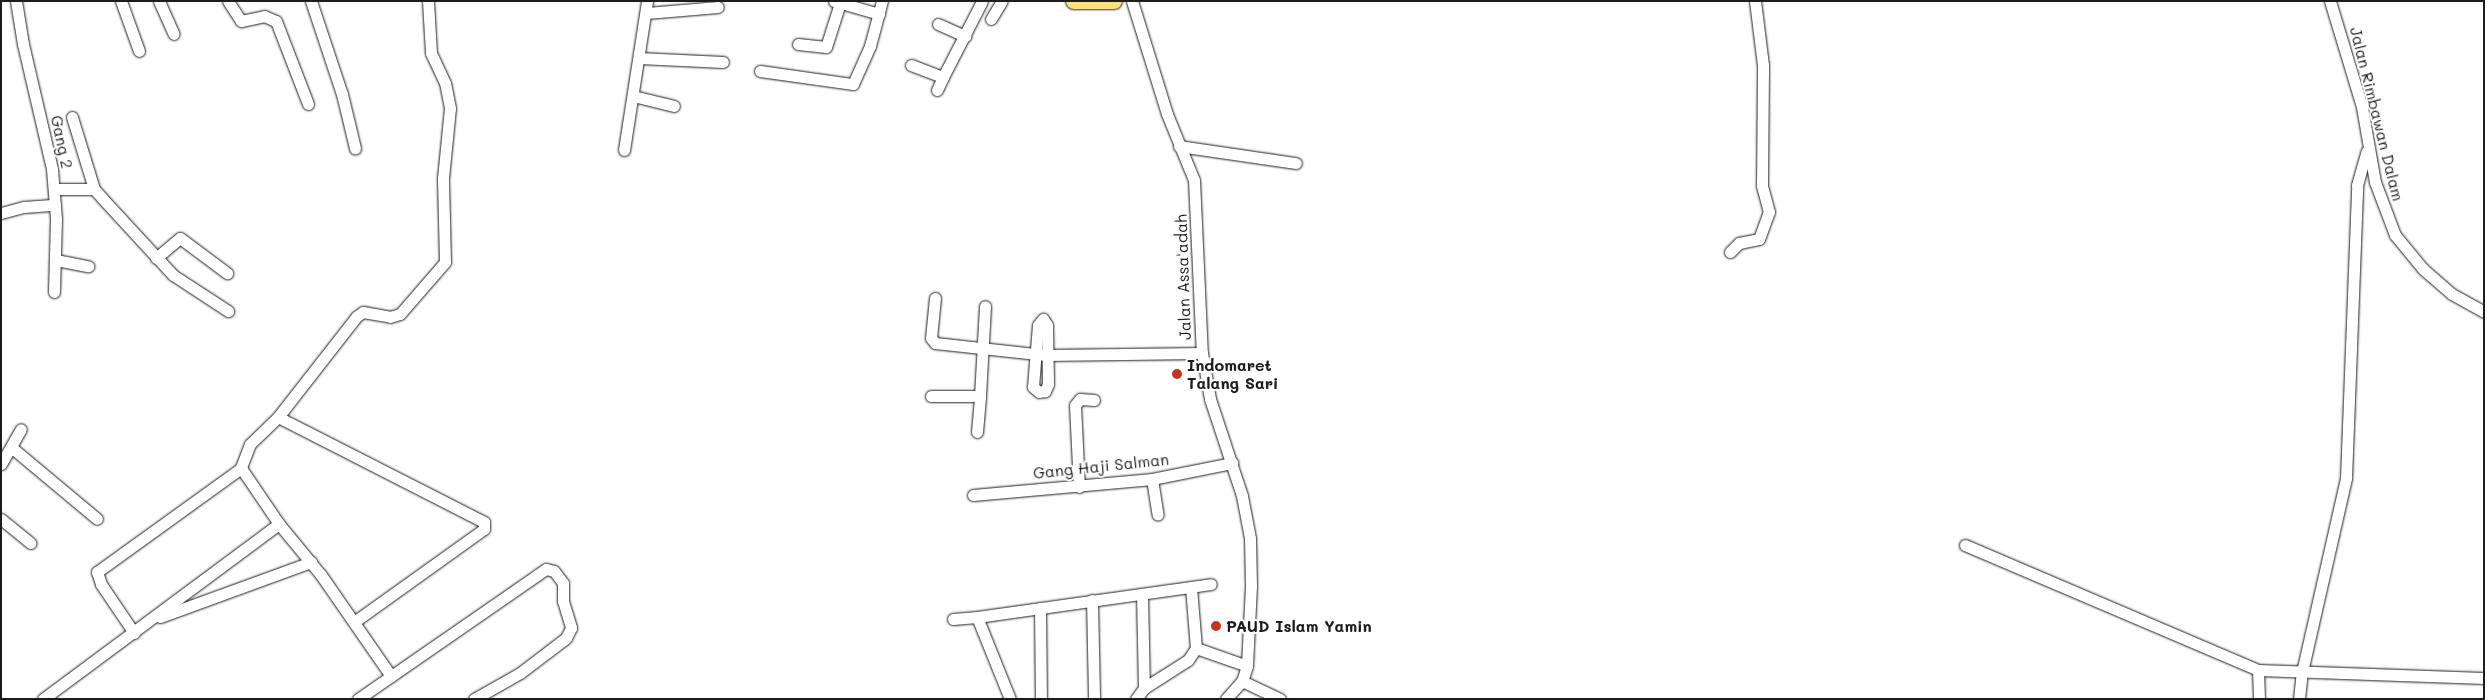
<!DOCTYPE html>
<html>
<head>
<meta charset="utf-8">
<style>
	body { margin:0 }
	#map { position:relative; width:2485px; height:700px; overflow:hidden; background:#fff; font-family:Mali,sans-serif }
	div>[style] { position:absolute }
	.roads { filter:drop-shadow(0 0 1px #1c1c1c) drop-shadow(0 0 1px #1c1c1c) }
	.minor>* { height:11px; margin:-5.5px; padding:0 5.5px; transform-origin:5.5px; border-radius:5.5px; background:#fff }
	.highway>* { height:16px; margin:-8px; padding:0 8px; transform-origin:8px; border-radius:8px; background:#fce080 }
	.dots>* { width:14px; height:14px; translate:-50% -50%; box-sizing:border-box; border:2px solid #fff; border-radius:50% }
	span { translate:-50% -50%; white-space:nowrap; text-align:center; line-height:1.15; -webkit-text-stroke:4px #fff; paint-order:stroke }
	.street-label { font-size:16px; color:#1c1c1c }
	.poi-label { font-size:16px; color:#1c1c1c; font-weight:700 }
	.left { translate:0 -50%; text-align:left }
	.frame { position:absolute; inset:0; border:2px solid #1c1c1c; pointer-events:none }
</style>
</head>
<body>
<div id="map">
	<div class="roads">
		<div class="minor">
			<i style="left:16px;top:1px;width:44px;rotate:80.8deg"></i>
			<i style="left:23px;top:44px;width:128px;rotate:76.9deg"></i>
			<i style="left:52px;top:169px;width:50px;rotate:85.4deg"></i>
			<i style="left:56px;top:219px;width:73px;rotate:91.6deg"></i>
			<i style="left:121px;top:1px;width:53px;rotate:70.2deg"></i>
			<i style="left:159px;top:1px;width:36px;rotate:66deg"></i>
			<i style="left:228px;top:1px;width:24px;rotate:57deg"></i>
			<i style="left:241px;top:21px;width:24px;rotate:-12deg"></i>
			<i style="left:264px;top:16px;width:13px;rotate:23deg"></i>
			<i style="left:276px;top:21px;width:89px;rotate:68.9deg"></i>
			<i style="left:311px;top:1px;width:98px;rotate:71.6deg"></i>
			<i style="left:342px;top:94px;width:56px;rotate:76.5deg"></i>
			<i style="left:834px;top:1px;width:47px;rotate:16.1deg"></i>
			<i style="left:1132px;top:1px;width:118px;rotate:72.8deg"></i>
			<i style="left:1167px;top:114px;width:71px;rotate:67.8deg"></i>
			<i style="left:1194px;top:180px;width:173px;rotate:87.4deg"></i>
			<i style="left:1202px;top:353px;width:47px;rotate:80.1deg"></i>
			<i style="left:1210px;top:399px;width:102px;rotate:71.7deg"></i>
			<i style="left:1242px;top:496px;width:43px;rotate:79.2deg"></i>
			<i style="left:1250px;top:538px;width:48px;rotate:88.8deg"></i>
			<i style="left:1251px;top:586px;width:80px;rotate:92.9deg"></i>
			<i style="left:1247px;top:666px;width:16px;rotate:108deg"></i>
			<i style="left:1242px;top:681px;width:24px;rotate:132deg"></i>
			<i style="left:2330px;top:1px;width:111px;rotate:73.2deg"></i>
			<i style="left:2362px;top:107px;width:76px;rotate:80.2deg"></i>
			<i style="left:2375px;top:182px;width:57px;rotate:69.3deg"></i>
			<i style="left:2395px;top:235px;width:44px;rotate:50.5deg"></i>
			<i style="left:2423px;top:269px;width:38px;rotate:41deg"></i>
			<i style="left:2452px;top:294px;width:37px;rotate:29deg"></i>
			<i style="left:647px;top:13px;width:71px;rotate:-4.8deg"></i>
			<i style="left:991px;top:19px;width:21px;rotate:-59deg"></i>
			<i style="left:938px;top:24px;width:30px;rotate:24deg"></i>
			<i style="left:798px;top:44px;width:28px;rotate:6deg"></i>
			<i style="left:826px;top:47px;width:46px;rotate:-72.3deg"></i>
			<i style="left:639px;top:58px;width:84px;rotate:2.7deg"></i>
			<i style="left:911px;top:65px;width:34px;rotate:21deg"></i>
			<i style="left:943px;top:77px;width:85px;rotate:-62.8deg"></i>
			<i style="left:760px;top:71px;width:94px;rotate:8deg"></i>
			<i style="left:853px;top:84px;width:42px;rotate:-65.9deg"></i>
			<i style="left:870px;top:46px;width:47px;rotate:-75.1deg"></i>
			<i style="left:937px;top:90px;width:14px;rotate:-65deg"></i>
			<i style="left:633px;top:96px;width:42px;rotate:13.7deg"></i>
			<i style="left:72px;top:117px;width:75px;rotate:73deg"></i>
			<i style="left:94px;top:189px;width:12px;rotate:48deg"></i>
			<i style="left:102px;top:198px;width:105px;rotate:47.3deg"></i>
			<i style="left:173px;top:275px;width:66px;rotate:33.2deg"></i>
			<i style="left:1179px;top:146px;width:118px;rotate:8.3deg"></i>
			<i style="left:624px;top:150px;width:151px;rotate:-81.2deg"></i>
			<i style="left:54px;top:189px;width:40px"></i>
			<i style="left:1px;top:213px;width:24px;rotate:-15deg"></i>
			<i style="left:24px;top:207px;width:31px;rotate:-4deg"></i>
			<i style="left:1730px;top:252px;width:13px;rotate:-45deg"></i>
			<i style="left:1739px;top:243px;width:20px;rotate:-11deg"></i>
			<i style="left:1759px;top:239px;width:29px;rotate:-70deg"></i>
			<i style="left:1769px;top:212px;width:28px;rotate:-105deg"></i>
			<i style="left:1762px;top:185px;width:120px;rotate:-89.5deg"></i>
			<i style="left:1763px;top:65px;width:64px;rotate:-97.1deg"></i>
			<i style="left:156px;top:258px;width:31px;rotate:-40deg"></i>
			<i style="left:180px;top:238px;width:59px;rotate:36.7deg"></i>
			<i style="left:56px;top:260px;width:33px;rotate:11deg"></i>
			<i style="left:935px;top:298px;width:40px;rotate:95.7deg"></i>
			<i style="left:931px;top:338px;width:6px;rotate:51deg"></i>
			<i style="left:935px;top:343px;width:112px;rotate:6.2deg"></i>
			<i style="left:1046px;top:355px;width:156px;rotate:-0.7deg"></i>
			<i style="left:1043px;top:319px;width:7px;rotate:56deg"></i>
			<i style="left:1047px;top:325px;width:59px;rotate:89deg"></i>
			<i style="left:1048px;top:384px;width:8px;rotate:113deg"></i>
			<i style="left:1045px;top:391px;width:6px;rotate:171deg"></i>
			<i style="left:1039px;top:392px;width:8px;rotate:-140deg"></i>
			<i style="left:1033px;top:387px;width:62px;rotate:-85.4deg"></i>
			<i style="left:1038px;top:325px;width:8px;rotate:-50deg"></i>
			<i style="left:931px;top:396px;width:49px"></i>
			<i style="left:980px;top:396px;width:90px;rotate:-86.8deg"></i>
			<i style="left:278px;top:417px;width:128px;rotate:-52deg"></i>
			<i style="left:357px;top:316px;width:7px;rotate:-34deg"></i>
			<i style="left:363px;top:312px;width:27px;rotate:10deg"></i>
			<i style="left:390px;top:317px;width:10px;rotate:-17deg"></i>
			<i style="left:400px;top:314px;width:69px;rotate:-49.1deg"></i>
			<i style="left:445px;top:262px;width:84px;rotate:-91.4deg"></i>
			<i style="left:443px;top:178px;width:70px;rotate:-84.3deg"></i>
			<i style="left:450px;top:108px;width:25px;rotate:-101deg"></i>
			<i style="left:445px;top:83px;width:33px;rotate:-115deg"></i>
			<i style="left:431px;top:53px;width:52px;rotate:-93.3deg"></i>
			<i style="left:977px;top:432px;width:36px;rotate:-85deg"></i>
			<i style="left:11px;top:447px;width:112px;rotate:39.9deg"></i>
			<i style="left:1px;top:464px;width:40px;rotate:-60.3deg"></i>
			<i style="left:1152px;top:479px;width:36px;rotate:81deg"></i>
			<i style="left:1079px;top:487px;width:82px;rotate:-92.8deg"></i>
			<i style="left:1075px;top:405px;width:8px;rotate:-50deg"></i>
			<i style="left:1080px;top:399px;width:14px;rotate:4deg"></i>
			<i style="left:973px;top:495px;width:180px;rotate:-5.1deg"></i>
			<i style="left:1152px;top:479px;width:82px;rotate:-11.3deg"></i>
			<i style="left:1px;top:519px;width:38px;rotate:39deg"></i>
			<i style="left:1965px;top:545px;width:319px;rotate:23.1deg"></i>
			<i style="left:2258px;top:670px;width:226px;rotate:2deg"></i>
			<i style="left:1142px;top:594px;width:94px;rotate:88.8deg"></i>
			<i style="left:1092px;top:600px;width:99px;rotate:88.8deg"></i>
			<i style="left:1040px;top:608px;width:91px;rotate:89.4deg"></i>
			<i style="left:160px;top:617px;width:161px;rotate:-20deg"></i>
			<i style="left:953px;top:619px;width:24px;rotate:-5deg"></i>
			<i style="left:354px;top:622px;width:160px;rotate:-35.6deg"></i>
			<i style="left:484px;top:529px;width:7px;rotate:-90deg"></i>
			<i style="left:484px;top:522px;width:231px;rotate:-153deg"></i>
			<i style="left:278px;top:417px;width:39px;rotate:136deg"></i>
			<i style="left:250px;top:444px;width:26px;rotate:111deg"></i>
			<i style="left:241px;top:468px;width:68px;rotate:55.8deg"></i>
			<i style="left:279px;top:524px;width:66px;rotate:50.5deg"></i>
			<i style="left:321px;top:575px;width:123px;rotate:55.3deg"></i>
			<i style="left:134px;top:633px;width:59px;rotate:-124deg"></i>
			<i style="left:101px;top:584px;width:13px;rotate:-108deg"></i>
			<i style="left:97px;top:572px;width:178px;rotate:-35.8deg"></i>
			<i style="left:1196px;top:648px;width:54px;rotate:19.4deg"></i>
			<i style="left:2258px;top:670px;width:29px;rotate:88deg"></i>
			<i style="left:1242px;top:681px;width:42px;rotate:25.3deg"></i>
			<i style="left:43px;top:699px;width:294px;rotate:-36.6deg"></i>
			<i style="left:358px;top:699px;width:218px;rotate:-34.7deg"></i>
			<i style="left:537px;top:575px;width:11px;rotate:-34deg"></i>
			<i style="left:546px;top:569px;width:8px;rotate:14deg"></i>
			<i style="left:554px;top:571px;width:15px;rotate:53deg"></i>
			<i style="left:563px;top:583px;width:18px;rotate:90deg"></i>
			<i style="left:563px;top:601px;width:28px;rotate:73deg"></i>
			<i style="left:571px;top:628px;width:11px;rotate:117deg"></i>
			<i style="left:566px;top:638px;width:58px;rotate:142.7deg"></i>
			<i style="left:520px;top:673px;width:53px;rotate:150.5deg"></i>
			<i style="left:1010px;top:699px;width:88px;rotate:-111.9deg"></i>
			<i style="left:977px;top:617px;width:236px;rotate:-8deg"></i>
			<i style="left:1136px;top:699px;width:14px;rotate:-54deg"></i>
			<i style="left:1144px;top:688px;width:52px;rotate:-32.5deg"></i>
			<i style="left:1188px;top:660px;width:14px;rotate:-56deg"></i>
			<i style="left:1196px;top:648px;width:61px;rotate:-94.7deg"></i>
			<i style="left:2299px;top:699px;width:27px;rotate:-84deg"></i>
			<i style="left:2302px;top:672px;width:199px;rotate:-77.2deg"></i>
			<i style="left:2346px;top:478px;width:293px;rotate:-87.8deg"></i>
			<i style="left:2357px;top:185px;width:35px;rotate:-74deg"></i>
		</div>
		<div class="highway">
			<i style="left:1074px;top:1px;width:40px"></i>
		</div>
	</div>
	<div class="dots">
		<i style="left:1177px;top:374px;background:#c8321e"></i>
		<i style="left:1216px;top:626px;background:#c8321e"></i>
	</div>
	<div class="street-label">
		<span style="left:2377px;top:114px;rotate:76deg">Jalan Rimbawan Dalam</span>
		<span style="left:62px;top:142px;rotate:78deg">Gang 2</span>
		<span style="left:1183px;top:277px;rotate:-92deg">Jalan Assa'adah</span>
		<span style="left:1101px;top:466px;rotate:-6deg">Gang Haji Salman</span>
	</div>
	<div class="poi-label">
		<span class="left" style="left:1187px;top:374px">Indomaret<br>Talang Sari</span>
		<span class="left" style="left:1226px;top:626px">PAUD Islam Yamin</span>
	</div>
	<div class="frame"></div>
</div>
</body>
</html>
